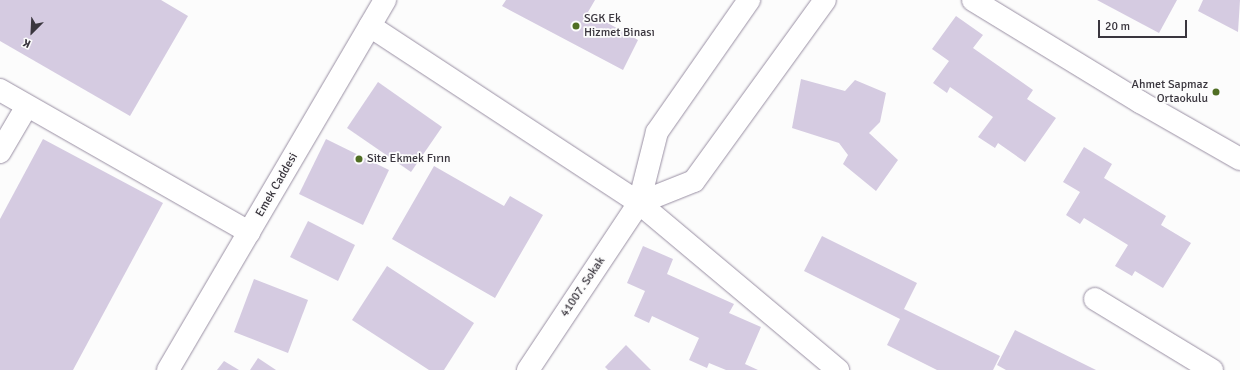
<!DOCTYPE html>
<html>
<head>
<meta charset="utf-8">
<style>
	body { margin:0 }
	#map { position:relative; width:1240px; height:370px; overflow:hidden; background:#fcfcfc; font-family:Signika,sans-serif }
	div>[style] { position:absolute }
	.building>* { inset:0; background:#d5cbe1 }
	.roads { filter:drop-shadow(0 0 1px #998fa3) drop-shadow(0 0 1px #998fa3) }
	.minor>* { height:22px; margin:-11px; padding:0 11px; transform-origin:11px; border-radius:11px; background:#fff }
	.dots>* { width:11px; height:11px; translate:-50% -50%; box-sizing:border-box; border:2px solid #fcfcfc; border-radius:50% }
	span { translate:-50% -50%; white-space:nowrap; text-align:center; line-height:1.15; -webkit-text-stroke:3.5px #fcfcfc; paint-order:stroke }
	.poi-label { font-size:12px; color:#3a363e }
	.left { translate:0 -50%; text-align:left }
	.right { translate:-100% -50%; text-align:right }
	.street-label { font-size:12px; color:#3a363e }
	.north { position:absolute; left:12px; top:12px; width:40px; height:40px; -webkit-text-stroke:3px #fcfcfc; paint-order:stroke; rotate:204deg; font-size:11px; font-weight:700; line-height:16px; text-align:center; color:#3a363e }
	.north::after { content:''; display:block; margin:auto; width:14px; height:18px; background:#3a363e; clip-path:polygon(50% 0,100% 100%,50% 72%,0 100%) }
	.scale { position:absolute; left:1098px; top:20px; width:89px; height:18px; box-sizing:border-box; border:2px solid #3a363e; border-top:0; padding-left:5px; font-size:12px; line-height:14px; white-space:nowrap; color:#3a363e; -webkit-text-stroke:3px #fcfcfc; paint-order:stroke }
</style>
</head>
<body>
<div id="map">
	<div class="building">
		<i style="clip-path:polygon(0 0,161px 0,188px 16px,130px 116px,0 41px)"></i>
		<i style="clip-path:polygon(506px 0,595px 0,588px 12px,638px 40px,623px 70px,502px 6px)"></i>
		<i style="clip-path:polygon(1097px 0,1177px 0,1159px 33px)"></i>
		<i style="clip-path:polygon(1203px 0,1240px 0,1238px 32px,1198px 11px)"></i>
		<i style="clip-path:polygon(956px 16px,983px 35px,973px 48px,1033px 90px,1027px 99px,1056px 118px,1025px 162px,998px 143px,995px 148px,978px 137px,993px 117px,950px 87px,947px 93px,933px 83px,949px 61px,932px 49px)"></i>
		<i style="clip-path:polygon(801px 79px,845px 91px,855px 80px,886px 93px,880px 122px,869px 133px,898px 160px,876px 191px,843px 164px,848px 155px,839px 143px,792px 128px)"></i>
		<i style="clip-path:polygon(378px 82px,442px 127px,411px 172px,347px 128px)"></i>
		<i style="clip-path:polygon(43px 139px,163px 203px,73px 370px,0 370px,0 219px)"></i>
		<i style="clip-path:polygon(326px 139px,389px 170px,363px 225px,299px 194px)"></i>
		<i style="clip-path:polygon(1084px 147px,1112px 164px,1104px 178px,1166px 216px,1161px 225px,1191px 243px,1163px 288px,1135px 271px,1132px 276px,1115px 266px,1128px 245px,1084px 218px,1080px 224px,1066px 215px,1080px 192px,1063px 182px)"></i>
		<i style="clip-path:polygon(434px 166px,504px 206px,510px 196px,543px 215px,495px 298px,392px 239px)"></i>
		<i style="clip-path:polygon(308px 221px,355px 245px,338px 281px,290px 257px)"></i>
		<i style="clip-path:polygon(822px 236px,917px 283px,904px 309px,1000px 356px,993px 370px,937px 370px,887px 345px,900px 319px,804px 271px)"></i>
		<i style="clip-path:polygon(643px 246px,673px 259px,667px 274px,734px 304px,729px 313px,761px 327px,745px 364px,758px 370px,726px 370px,709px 363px,707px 368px,689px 360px,699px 338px,652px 316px,649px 323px,634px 316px,645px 291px,627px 283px)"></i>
		<i style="clip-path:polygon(387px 266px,474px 323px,444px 370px,429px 370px,352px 320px)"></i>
		<i style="clip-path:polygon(254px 279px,308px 300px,288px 353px,234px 332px)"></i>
		<i style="clip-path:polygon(1015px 330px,1096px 370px,1006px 370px,997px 365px)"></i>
		<i style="clip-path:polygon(626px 345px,651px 370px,608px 370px,605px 367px)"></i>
		<i style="clip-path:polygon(258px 358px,276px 370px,250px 370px)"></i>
		<i style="clip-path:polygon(224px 361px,239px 370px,217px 370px)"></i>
	</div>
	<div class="roads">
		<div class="minor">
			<i style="left:973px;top:0;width:196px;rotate:31.4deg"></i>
			<i style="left:1140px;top:102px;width:115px;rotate:29.7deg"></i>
			<i style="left:370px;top:26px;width:322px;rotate:33.3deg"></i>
			<i style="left:639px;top:203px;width:260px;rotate:40deg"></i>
			<i style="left:0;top:90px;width:287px;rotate:29.7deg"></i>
			<i style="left:0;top:152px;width:53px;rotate:-59.6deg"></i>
			<i style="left:639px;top:203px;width:59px;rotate:-21.8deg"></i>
			<i style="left:694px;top:181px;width:223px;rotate:-54.1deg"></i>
			<i style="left:1095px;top:299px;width:137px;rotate:31.3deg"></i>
			<i style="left:168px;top:370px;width:429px;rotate:-59.6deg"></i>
			<i style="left:528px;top:370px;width:201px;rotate:-56.4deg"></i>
			<i style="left:639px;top:203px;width:73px;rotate:-75.8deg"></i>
			<i style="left:657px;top:132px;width:161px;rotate:-55.1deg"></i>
		</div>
	</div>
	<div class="dots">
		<i style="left:576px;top:26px;background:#506e23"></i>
		<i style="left:1216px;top:92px;background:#506e23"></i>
		<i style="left:359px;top:159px;background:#506e23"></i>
	</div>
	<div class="poi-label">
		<span class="left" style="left:584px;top:26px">SGK Ek<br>Hizmet Binası</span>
		<span class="right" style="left:1208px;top:92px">Ahmet Sapmaz<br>Ortaokulu</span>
		<span class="left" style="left:367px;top:159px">Site Ekmek Fırın</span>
	</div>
	<div class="street-label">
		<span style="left:277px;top:185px;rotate:-60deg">Emek Caddesi</span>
		<span style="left:583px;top:287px;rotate:-56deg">41007. Sokak</span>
	</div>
	<div class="north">K</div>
	<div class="scale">20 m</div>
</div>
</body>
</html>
